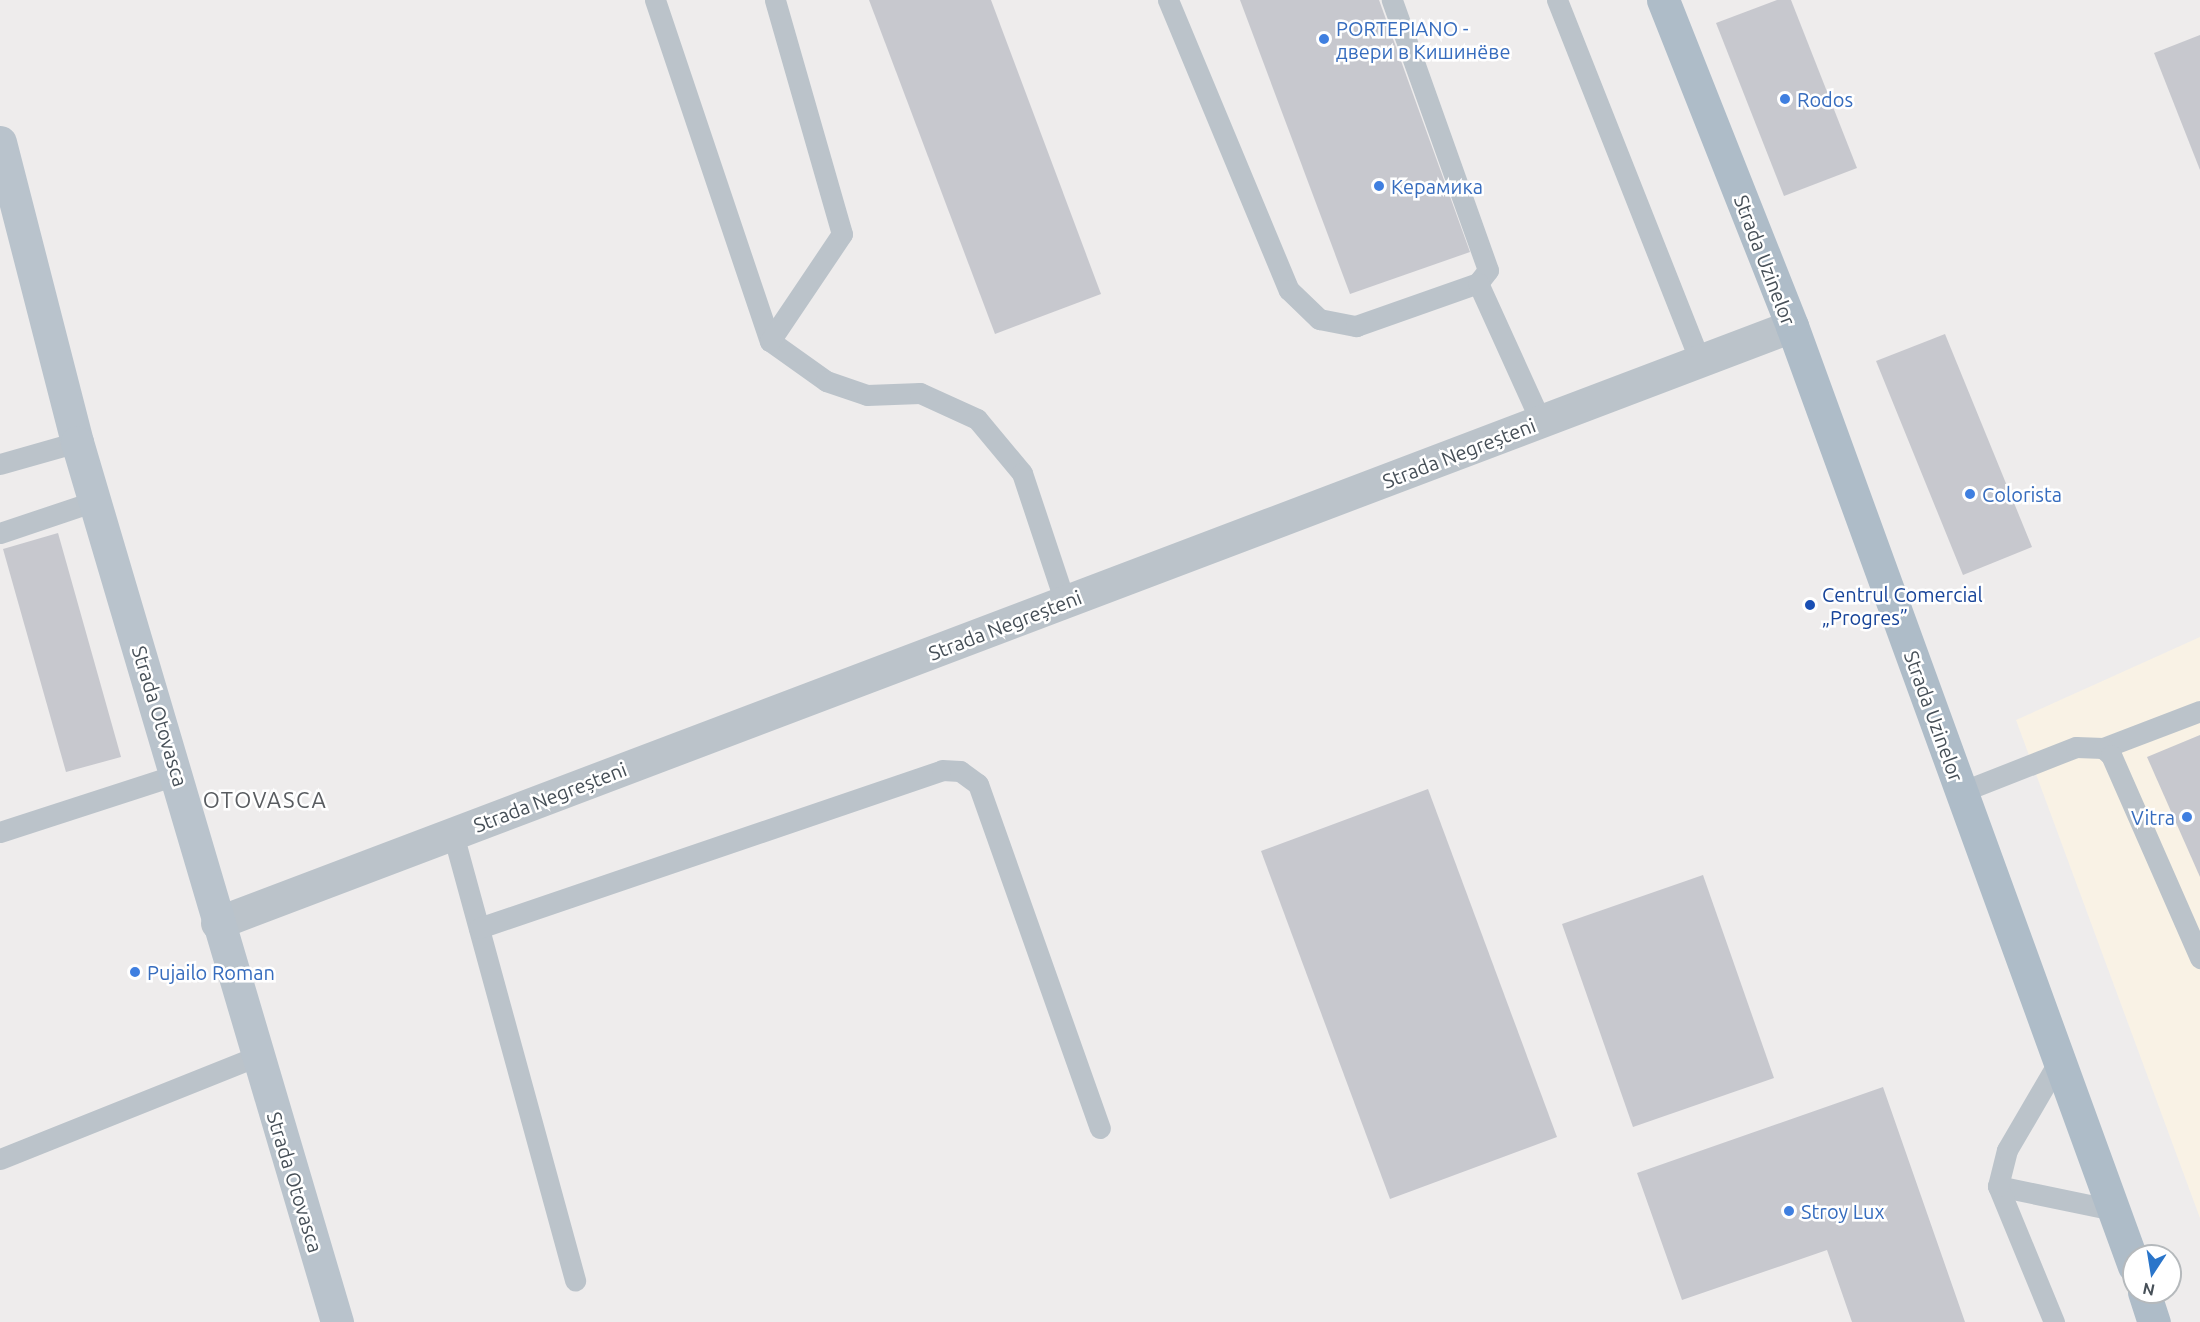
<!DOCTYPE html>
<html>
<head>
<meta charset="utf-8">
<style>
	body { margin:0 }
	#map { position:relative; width:2200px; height:1322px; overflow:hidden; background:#eeecec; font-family:Ubuntu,sans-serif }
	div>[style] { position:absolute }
	.commercial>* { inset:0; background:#f9f2e5 }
	.building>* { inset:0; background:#c7c8ce }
	.lane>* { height:21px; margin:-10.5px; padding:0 10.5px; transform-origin:10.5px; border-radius:10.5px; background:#bbc3ca }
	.street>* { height:33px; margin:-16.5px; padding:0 16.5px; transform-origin:16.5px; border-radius:16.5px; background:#bbc3ca }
	.secondary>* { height:33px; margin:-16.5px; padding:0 16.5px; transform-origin:16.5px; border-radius:16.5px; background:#b9c3cc }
	.primary>* { height:33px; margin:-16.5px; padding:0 16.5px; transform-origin:16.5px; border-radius:16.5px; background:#aebcc8 }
	.dots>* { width:16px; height:16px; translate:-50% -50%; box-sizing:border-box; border:3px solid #fff; border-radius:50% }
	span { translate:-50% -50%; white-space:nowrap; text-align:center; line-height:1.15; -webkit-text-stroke:5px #fff; paint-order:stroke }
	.shop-label { font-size:20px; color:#366cbe }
	.left { translate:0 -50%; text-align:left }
	.right { translate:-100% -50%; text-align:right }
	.street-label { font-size:20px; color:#464f57 }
	.transit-label { font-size:20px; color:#164399 }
	.quarter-label { font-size:22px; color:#595c60; letter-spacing:1.5px }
	.north { position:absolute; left:2122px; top:1244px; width:60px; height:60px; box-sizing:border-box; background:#fff; border:2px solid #b5b9bc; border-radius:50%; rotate:192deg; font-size:16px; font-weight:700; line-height:24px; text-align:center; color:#464f57 }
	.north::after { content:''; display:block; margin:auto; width:21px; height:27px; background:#2a75ca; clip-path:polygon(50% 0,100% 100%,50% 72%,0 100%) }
</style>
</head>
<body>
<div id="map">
	<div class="commercial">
		<i style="clip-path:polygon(2200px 637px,2200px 1218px,2016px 720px)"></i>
	</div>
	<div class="building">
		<i style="clip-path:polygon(869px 0,991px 0,1101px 294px,995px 334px)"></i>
		<i style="clip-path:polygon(1240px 0,1379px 0,1470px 252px,1350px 294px)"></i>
		<i style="clip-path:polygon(1777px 0,1791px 0,1857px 168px,1784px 196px,1716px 23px)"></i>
		<i style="clip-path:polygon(2200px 35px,2200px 170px,2154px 53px)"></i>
		<i style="clip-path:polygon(1945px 334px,2032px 547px,1963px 575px,1876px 361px)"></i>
		<i style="clip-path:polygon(58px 533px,121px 757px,66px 772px,3px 549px)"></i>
		<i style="clip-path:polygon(2200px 735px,2200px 877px,2147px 757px)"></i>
		<i style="clip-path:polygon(1428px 789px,1557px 1137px,1390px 1199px,1261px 851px)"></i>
		<i style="clip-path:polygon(1703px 875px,1774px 1078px,1633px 1127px,1562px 924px)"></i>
		<i style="clip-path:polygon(1883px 1087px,1965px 1322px,1852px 1322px,1827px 1250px,1682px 1300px,1637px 1173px)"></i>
	</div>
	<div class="lane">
		<i style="left:655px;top:0;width:360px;rotate:71.4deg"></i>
		<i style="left:770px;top:341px;width:69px;rotate:35.5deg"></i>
		<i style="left:826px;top:381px;width:43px;rotate:18.9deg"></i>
		<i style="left:867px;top:395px;width:53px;rotate:-2.2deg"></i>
		<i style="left:920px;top:393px;width:63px;rotate:24.5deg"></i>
		<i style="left:977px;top:419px;width:70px;rotate:50.2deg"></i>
		<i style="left:1022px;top:473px;width:136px;rotate:71.6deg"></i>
		<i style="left:1168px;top:0;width:314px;rotate:67.4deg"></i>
		<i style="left:1289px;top:290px;width:42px;rotate:44deg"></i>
		<i style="left:1319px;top:319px;width:38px;rotate:11deg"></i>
		<i style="left:1356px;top:326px;width:129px;rotate:-19.4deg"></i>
		<i style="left:1478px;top:283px;width:16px;rotate:-52deg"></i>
		<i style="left:1488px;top:270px;width:287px;rotate:-109.6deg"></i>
		<i style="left:1557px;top:0;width:388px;rotate:68.4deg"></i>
		<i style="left:1478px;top:283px;width:153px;rotate:65.6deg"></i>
		<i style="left:770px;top:341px;width:129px;rotate:-56.1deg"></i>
		<i style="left:842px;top:234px;width:243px;rotate:-106deg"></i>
		<i style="left:0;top:464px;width:80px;rotate:-15.9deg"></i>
		<i style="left:0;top:533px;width:100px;rotate:-18.6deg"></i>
		<i style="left:2103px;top:748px;width:104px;rotate:-20.9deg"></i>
		<i style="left:1961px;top:792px;width:123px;rotate:-21.4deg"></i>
		<i style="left:2076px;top:747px;width:27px;rotate:2deg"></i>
		<i style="left:2103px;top:748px;width:11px;rotate:41deg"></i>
		<i style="left:2111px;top:755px;width:222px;rotate:66.3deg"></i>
		<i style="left:0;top:832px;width:187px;rotate:-18deg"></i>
		<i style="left:453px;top:834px;width:463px;rotate:74.7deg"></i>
		<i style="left:479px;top:928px;width:489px;rotate:-18.8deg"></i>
		<i style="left:942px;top:770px;width:18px;rotate:3deg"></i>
		<i style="left:960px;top:771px;width:22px;rotate:36deg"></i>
		<i style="left:978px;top:784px;width:365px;rotate:70.5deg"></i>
		<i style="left:0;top:1159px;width:277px;rotate:-21.8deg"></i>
		<i style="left:1998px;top:1186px;width:118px;rotate:11.7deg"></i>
		<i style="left:2054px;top:1322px;width:147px;rotate:-112.4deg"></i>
		<i style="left:1998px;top:1186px;width:37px;rotate:-76deg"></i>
		<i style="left:2007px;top:1150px;width:103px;rotate:-59.7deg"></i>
	</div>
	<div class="street">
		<i style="left:217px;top:923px;width:1684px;rotate:-20.76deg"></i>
	</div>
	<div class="secondary">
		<i style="left:0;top:142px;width:310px;rotate:75.6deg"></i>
		<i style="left:77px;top:442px;width:918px;rotate:73.54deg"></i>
	</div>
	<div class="primary">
		<i style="left:1663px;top:0;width:351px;rotate:68.4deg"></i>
		<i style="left:1792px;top:326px;width:1000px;rotate:70.01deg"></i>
		<i style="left:2144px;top:1292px;width:32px;rotate:72deg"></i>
	</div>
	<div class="dots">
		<i style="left:1324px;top:39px;background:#3f7fe0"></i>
		<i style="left:1785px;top:99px;background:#3f7fe0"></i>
		<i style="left:1379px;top:186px;background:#3f7fe0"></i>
		<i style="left:1970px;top:494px;background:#3f7fe0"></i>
		<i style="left:1810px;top:605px;background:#1a4fb4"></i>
		<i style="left:2187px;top:817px;background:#3f7fe0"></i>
		<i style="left:135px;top:972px;background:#3f7fe0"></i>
		<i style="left:1789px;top:1211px;background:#3f7fe0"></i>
	</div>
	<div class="shop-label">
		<span class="left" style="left:1336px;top:40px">PORTEPIANO -<br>двери в Кишинёве</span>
		<span class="left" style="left:1797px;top:99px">Rodos</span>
		<span class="left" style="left:1391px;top:186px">Керамика</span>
		<span class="left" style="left:1982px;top:494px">Colorista</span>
		<span class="right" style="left:2175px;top:817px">Vitra</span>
		<span class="left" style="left:147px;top:972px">Pujailo Roman</span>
		<span class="left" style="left:1801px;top:1211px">Stroy Lux</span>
	</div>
	<div class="street-label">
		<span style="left:1765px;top:260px;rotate:69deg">Strada Uzinelor</span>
		<span style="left:1459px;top:453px;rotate:-21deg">Strada Negreșteni</span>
		<span style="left:1005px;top:625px;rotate:-21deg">Strada Negreșteni</span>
		<span style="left:160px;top:716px;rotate:73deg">Strada Otovasca</span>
		<span style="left:1934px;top:716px;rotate:70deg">Strada Uzinelor</span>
		<span style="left:550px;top:797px;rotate:-21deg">Strada Negreșteni</span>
		<span style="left:295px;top:1182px;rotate:73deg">Strada Otovasca</span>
	</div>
	<div class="transit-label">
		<span class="left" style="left:1822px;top:606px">Centrul Comercial<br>„Progres”</span>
	</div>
	<div class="quarter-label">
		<span style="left:265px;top:800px">OTOVASCA</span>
	</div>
	<div class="north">N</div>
</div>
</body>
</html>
